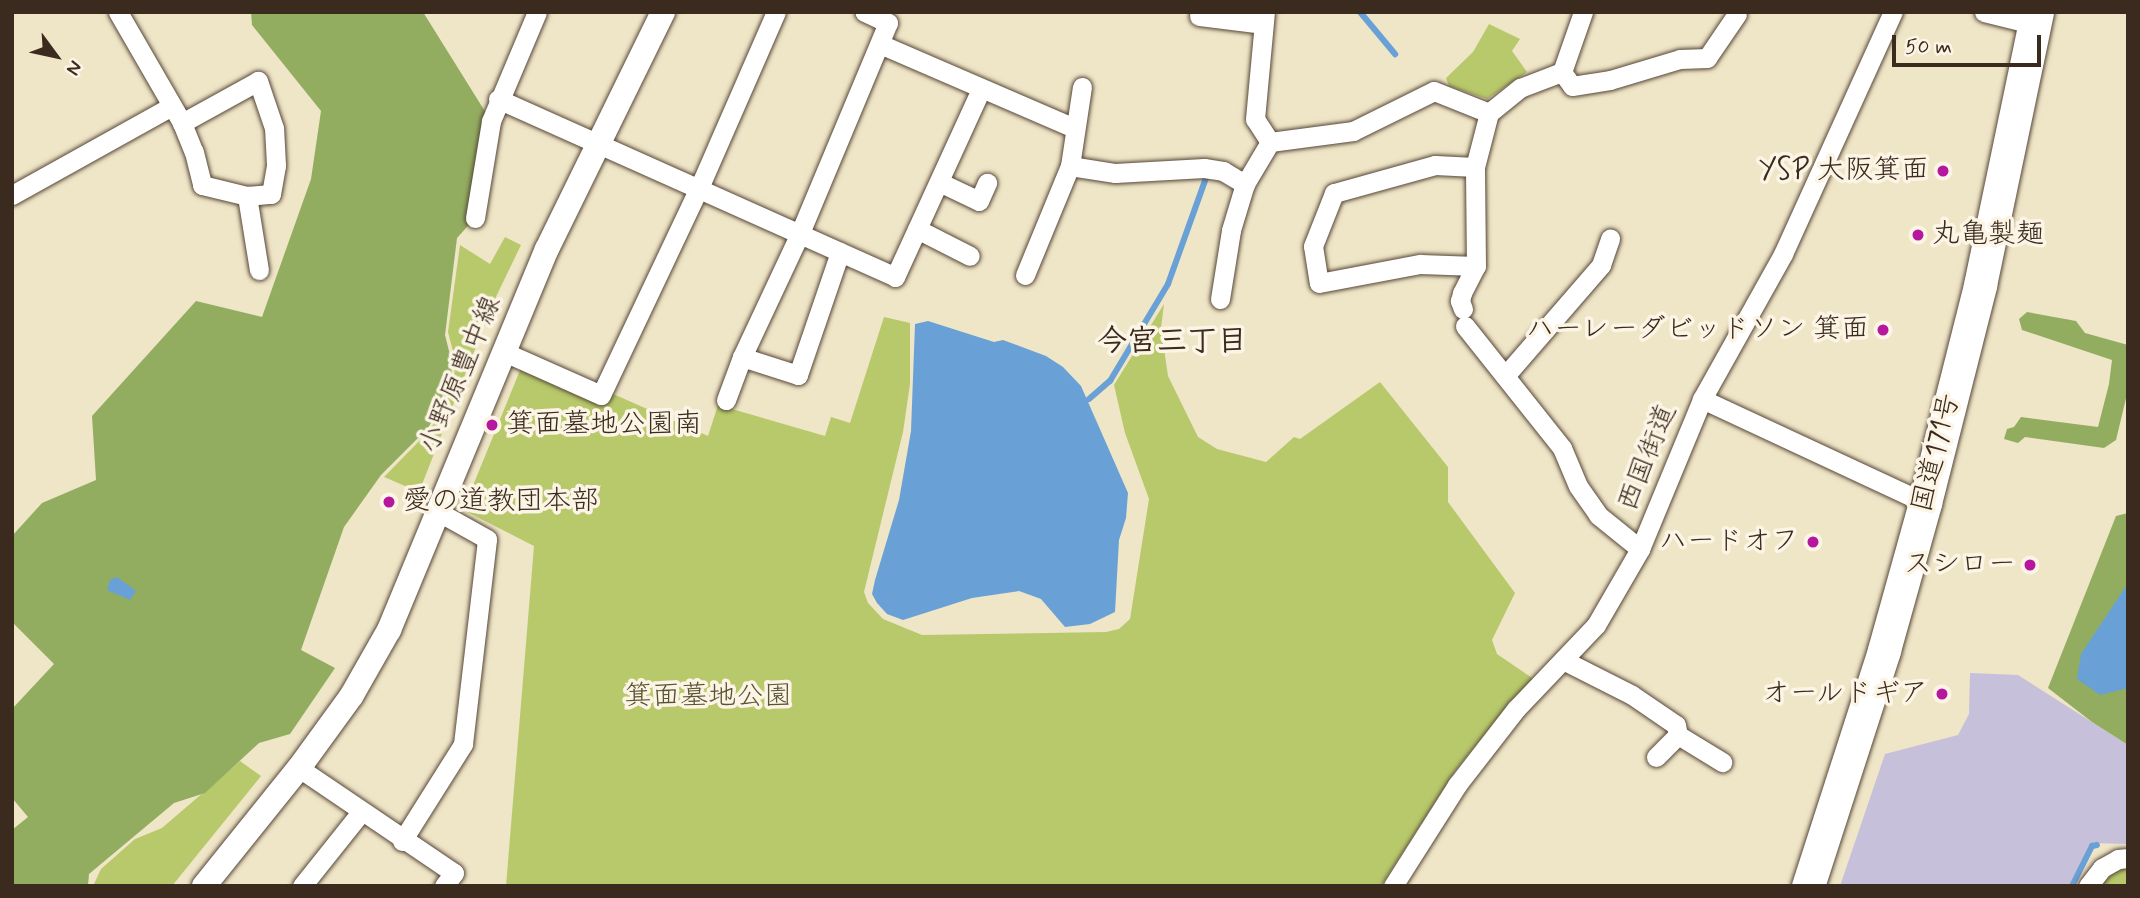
<!DOCTYPE html>
<html>
<head>
<meta charset="utf-8">
<style>
	body { margin:0 }
	#map { position:relative; width:2140px; height:898px; overflow:hidden; background:#efe5c7; font-family:Mynerve,"Klee One",sans-serif }
	div>[style] { position:absolute }
	.industrial>* { inset:0; background:#c6c0da }
	.green>* { inset:0; background:#b8c96c }
	.forest>* { inset:0; background:#92ad60 }
	.water>* { inset:0; background:#69a1d7 }
	.stream>* { height:6px; margin:-3px; padding:0 3px; transform-origin:3px; border-radius:3px; background:#69a1d7 }
	.roads { filter:drop-shadow(0 0 2px #564637) drop-shadow(0 0 2px #564637) }
	.minor>* { height:19px; margin:-9.5px; padding:0 9.5px; transform-origin:9.5px; border-radius:9.5px; background:#fff }
	.tertiary>* { height:24px; margin:-12px; padding:0 12px; transform-origin:12px; border-radius:12px; background:#fff }
	.trunk>* { height:33px; margin:-16.5px; padding:0 16.5px; transform-origin:16.5px; border-radius:16.5px; background:#fff }
	.dots>* { width:19px; height:19px; translate:-50% -50%; box-sizing:border-box; border:4px solid #fcf5e5; border-radius:50% }
	span { translate:-50% -50%; white-space:nowrap; text-align:center; line-height:1.15; -webkit-text-stroke:7px #fcf5e5; paint-order:stroke }
	.poi-label { font-size:28px; color:#3b2a1e }
	.right { translate:-100% -50%; text-align:right }
	.left { translate:0 -50%; text-align:left }
	.street-label { font-size:28px; color:#3b2a1e }
	.park-label { font-size:28px; color:#5a5232 }
	.neighbourhood-label { font-size:30px; color:#3b2a1e; font-weight:700 }
	.frame { position:absolute; inset:0; border:14px solid #3b2a1e; pointer-events:none }
	.north { position:absolute; left:21px; top:21px; width:70px; height:70px; -webkit-text-stroke:5px #fcf5e5; paint-order:stroke; rotate:123deg; font-size:19px; font-weight:700; line-height:28px; text-align:center; color:#3b2a1e }
	.north::after { content:''; display:block; margin:auto; width:24px; height:32px; background:#3b2a1e; clip-path:polygon(50% 0,100% 100%,50% 72%,0 100%) }
	.scale { position:absolute; left:1892px; top:35px; width:149px; height:32px; box-sizing:border-box; border:4px solid #3b2a1e; border-top:0; padding-left:9px; font-size:21px; line-height:24px; white-space:nowrap; color:#3b2a1e; -webkit-text-stroke:5px #fcf5e5; paint-order:stroke }
</style>
</head>
<body>
<div id="map">
	<div class="industrial">
		<i style="clip-path:polygon(1970px 673px,2018px 675px,2128px 745px,2128px 844px,2092px 843px,2069px 886px,1840px 886px,1885px 754px,1958px 735px,1969px 714px)"></i>
	</div>
	<div class="green">
		<i style="clip-path:polygon(1489px 24px,1520px 39px,1512px 51px,1527px 72px,1487px 99px,1449px 86px,1446px 78px,1473px 52px)"></i>
		<i style="clip-path:polygon(505px 237px,521px 245px,494px 301px,419px 492px,384px 477px,430px 430px,454px 387px,455px 359px,448px 332px,460px 245px,490px 264px)"></i>
		<i style="clip-path:polygon(1164px 304px,1161px 328px,1168px 376px,1198px 437px,1217px 449px,1266px 462px,1294px 437px,1300px 439px,1380px 382px,1448px 467px,1448px 502px,1515px 593px,1492px 640px,1497px 654px,1535px 680px,1512px 700px,1455px 771px,1381px 886px,506px 886px,534px 546px,463px 510px,521px 368px,606px 405px,611px 393px,708px 436px,718px 405px,825px 436px,831px 417px,850px 423px,884px 317px,910px 323px,910px 384px,903px 432px,864px 592px,868px 603px,883px 619px,922px 635px,1106px 632px,1119px 629px,1130px 619px,1149px 499px,1125px 433px,1114px 385px)"></i>
		<i style="clip-path:polygon(240px 761px,261px 776px,172px 886px,93px 886px,101px 869px,135px 839px,162px 828px)"></i>
		<i style="clip-path:polygon(2128px 868px,2128px 886px,2099px 886px,2116px 870px)"></i>
	</div>
	<div class="forest">
		<i style="clip-path:polygon(251px 12px,423px 12px,491px 121px,475px 218px,457px 238px,445px 335px,451px 359px,452px 386px,428px 428px,381px 475px,344px 527px,301px 650px,335px 668px,290px 734px,259px 743px,205px 793px,174px 803px,89px 874px,88px 886px,12px 886px,12px 830px,28px 817px,12px 798px,12px 709px,54px 664px,12px 622px,12px 536px,42px 503px,96px 480px,92px 416px,196px 301px,262px 317px,311px 179px,321px 111px,252px 25px)"></i>
		<i style="clip-path:polygon(2027px 312px,2076px 321px,2085px 333px,2128px 345px,2128px 390px,2116px 440px,2104px 448px,2025px 437px,2018px 443px,2004px 439px,2007px 429px,2014px 427px,2021px 417px,2098px 427px,2109px 384px,2112px 360px,2022px 330px,2019px 319px)"></i>
		<i style="clip-path:polygon(2128px 513px,2128px 745px,2092px 722px,2048px 688px,2116px 516px)"></i>
	</div>
	<div class="water">
		<i style="clip-path:polygon(928px 321px,994px 342px,1003px 340px,1046px 356px,1063px 367px,1081px 386px,1128px 493px,1126px 518px,1119px 540px,1115px 612px,1090px 624px,1065px 627px,1041px 599px,1019px 591px,972px 598px,903px 620px,887px 614px,877px 603px,872px 594px,875px 580px,899px 500px,911px 431px,915px 324px)"></i>
		<i style="clip-path:polygon(117px 577px,136px 591px,130px 600px,107px 590px,110px 580px)"></i>
		<i style="clip-path:polygon(2128px 583px,2128px 688px,2100px 695px,2077px 679px,2081px 654px)"></i>
	</div>
	<div class="stream">
		<i style="left:1360px;top:12px;width:55px;rotate:50.2deg"></i>
		<i style="left:1089px;top:399px;width:28px;rotate:-41deg"></i>
		<i style="left:1110px;top:381px;width:113px;rotate:-59.1deg"></i>
		<i style="left:1168px;top:284px;width:113px;rotate:-70.3deg"></i>
		<i style="left:2072px;top:886px;width:45px;rotate:-63.4deg"></i>
		<i style="left:2092px;top:846px;width:5px;rotate:-11deg"></i>
	</div>
	<div class="roads">
		<div class="minor">
			<i style="left:118px;top:12px;width:128px;rotate:60deg"></i>
			<i style="left:182px;top:123px;width:31px;rotate:68deg"></i>
			<i style="left:194px;top:152px;width:34px;rotate:76deg"></i>
			<i style="left:202px;top:185px;width:46px;rotate:13.7deg"></i>
			<i style="left:247px;top:196px;width:24px;rotate:-5deg"></i>
			<i style="left:271px;top:194px;width:29px;rotate:-80deg"></i>
			<i style="left:276px;top:165px;width:37px;rotate:-93deg"></i>
			<i style="left:274px;top:128px;width:50px;rotate:-108.8deg"></i>
			<i style="left:258px;top:81px;width:87px;rotate:151.1deg"></i>
			<i style="left:1984px;top:12px;width:54px;rotate:14deg"></i>
			<i style="left:1199px;top:16px;width:64px;rotate:7.1deg"></i>
			<i style="left:880px;top:44px;width:211px;rotate:23.4deg"></i>
			<i style="left:1562px;top:72px;width:17px;rotate:54deg"></i>
			<i style="left:1572px;top:86px;width:38px;rotate:-9deg"></i>
			<i style="left:1610px;top:80px;width:73px;rotate:-16.7deg"></i>
			<i style="left:1680px;top:59px;width:27px;rotate:-2deg"></i>
			<i style="left:1707px;top:58px;width:53px;rotate:-55.7deg"></i>
			<i style="left:498px;top:99px;width:435px;rotate:24.1deg"></i>
			<i style="left:895px;top:277px;width:207px;rotate:-65.4deg"></i>
			<i style="left:1270px;top:142px;width:84px;rotate:-7.5deg"></i>
			<i style="left:1353px;top:131px;width:90px;rotate:-26.3deg"></i>
			<i style="left:1434px;top:91px;width:59px;rotate:21.8deg"></i>
			<i style="left:1070px;top:166px;width:46px;rotate:8.8deg"></i>
			<i style="left:1115px;top:173px;width:89px;rotate:-3.2deg"></i>
			<i style="left:1204px;top:168px;width:19px;rotate:9deg"></i>
			<i style="left:1223px;top:171px;width:26px;rotate:31deg"></i>
			<i style="left:1245px;top:184px;width:49px;rotate:-59.2deg"></i>
			<i style="left:1270px;top:142px;width:27px;rotate:-123deg"></i>
			<i style="left:1255px;top:119px;width:107px;rotate:-84.7deg"></i>
			<i style="left:1475px;top:167px;width:40px;rotate:-177.1deg"></i>
			<i style="left:1435px;top:165px;width:105px;rotate:164.5deg"></i>
			<i style="left:1334px;top:193px;width:57px;rotate:111.6deg"></i>
			<i style="left:1313px;top:246px;width:37px;rotate:81deg"></i>
			<i style="left:1319px;top:283px;width:103px;rotate:-10.7deg"></i>
			<i style="left:1420px;top:264px;width:56px;rotate:2deg"></i>
			<i style="left:1476px;top:266px;width:99px;rotate:-90.6deg"></i>
			<i style="left:1475px;top:167px;width:56px;rotate:-75.5deg"></i>
			<i style="left:1489px;top:113px;width:40px;rotate:-39deg"></i>
			<i style="left:1520px;top:88px;width:45px;rotate:-20.9deg"></i>
			<i style="left:1562px;top:72px;width:64px;rotate:-70.7deg"></i>
			<i style="left:939px;top:182px;width:44px;rotate:25.4deg"></i>
			<i style="left:979px;top:201px;width:20px;rotate:-66deg"></i>
			<i style="left:12px;top:195px;width:183px;rotate:-29.1deg"></i>
			<i style="left:247px;top:196px;width:75px;rotate:80.8deg"></i>
			<i style="left:475px;top:218px;width:98px;rotate:-80.6deg"></i>
			<i style="left:491px;top:121px;width:118px;rotate:-67.1deg"></i>
			<i style="left:917px;top:229px;width:59px;rotate:27deg"></i>
			<i style="left:840px;top:252px;width:130px;rotate:108.9deg"></i>
			<i style="left:798px;top:375px;width:59px;rotate:-162.2deg"></i>
			<i style="left:742px;top:357px;width:137px;rotate:-64.9deg"></i>
			<i style="left:800px;top:233px;width:228px;rotate:-67.3deg"></i>
			<i style="left:888px;top:23px;width:26px;rotate:-155deg"></i>
			<i style="left:1025px;top:275px;width:118px;rotate:-67.6deg"></i>
			<i style="left:1070px;top:166px;width:80px;rotate:-81.4deg"></i>
			<i style="left:1220px;top:299px;width:70px;rotate:-80.9deg"></i>
			<i style="left:1231px;top:230px;width:48px;rotate:-73.1deg"></i>
			<i style="left:1463px;top:309px;width:9px;rotate:-111deg"></i>
			<i style="left:1460px;top:301px;width:8px;rotate:-76deg"></i>
			<i style="left:1462px;top:293px;width:30px;rotate:-63deg"></i>
			<i style="left:1465px;top:326px;width:156px;rotate:51.5deg"></i>
			<i style="left:1562px;top:448px;width:41px;rotate:67.2deg"></i>
			<i style="left:1578px;top:486px;width:35px;rotate:55deg"></i>
			<i style="left:1598px;top:515px;width:54px;rotate:39deg"></i>
			<i style="left:502px;top:351px;width:108px;rotate:24deg"></i>
			<i style="left:601px;top:395px;width:229px;rotate:-64.7deg"></i>
			<i style="left:699px;top:188px;width:192px;rotate:-66.4deg"></i>
			<i style="left:1505px;top:376px;width:147px;rotate:-49.1deg"></i>
			<i style="left:1601px;top:265px;width:28px;rotate:-71deg"></i>
			<i style="left:1702px;top:399px;width:246px;rotate:25deg"></i>
			<i style="left:726px;top:400px;width:46px;rotate:-69.6deg"></i>
			<i style="left:1563px;top:660px;width:77px;rotate:26.9deg"></i>
			<i style="left:1632px;top:695px;width:53px;rotate:34.3deg"></i>
			<i style="left:1676px;top:725px;width:10px;rotate:79deg"></i>
			<i style="left:1678px;top:735px;width:52px;rotate:31.5deg"></i>
			<i style="left:1656px;top:757px;width:31px;rotate:-45deg"></i>
			<i style="left:299px;top:768px;width:187px;rotate:34.1deg"></i>
			<i style="left:454px;top:873px;width:16px;rotate:128deg"></i>
			<i style="left:402px;top:841px;width:115px;rotate:-57.8deg"></i>
			<i style="left:463px;top:744px;width:206px;rotate:-83.3deg"></i>
			<i style="left:487px;top:539px;width:57px;rotate:-150.8deg"></i>
			<i style="left:302px;top:886px;width:95px;rotate:-51.4deg"></i>
			<i style="left:1393px;top:886px;width:120px;rotate:-57.6deg"></i>
			<i style="left:1457px;top:785px;width:96px;rotate:-52.2deg"></i>
			<i style="left:1516px;top:709px;width:116px;rotate:-46.4deg"></i>
			<i style="left:1596px;top:625px;width:88px;rotate:-59.9deg"></i>
			<i style="left:1640px;top:549px;width:162px;rotate:-67.5deg"></i>
			<i style="left:1702px;top:399px;width:166px;rotate:-60.8deg"></i>
			<i style="left:1783px;top:254px;width:266px;rotate:-65.6deg"></i>
			<i style="left:2088px;top:886px;width:23px;rotate:-52deg"></i>
			<i style="left:2102px;top:868px;width:18px;rotate:-29deg"></i>
			<i style="left:2118px;top:859px;width:10px;rotate:-6deg"></i>
		</div>
		<div class="tertiary">
			<i style="left:204px;top:886px;width:151px;rotate:-51.2deg"></i>
			<i style="left:299px;top:768px;width:90px;rotate:-54deg"></i>
			<i style="left:352px;top:695px;width:75px;rotate:-60.4deg"></i>
			<i style="left:389px;top:630px;width:412px;rotate:-67.5deg"></i>
			<i style="left:547px;top:249px;width:264px;rotate:-63.9deg"></i>
		</div>
		<div class="trunk">
			<i style="left:1808px;top:886px;width:248px;rotate:-72.1deg"></i>
			<i style="left:1884px;top:650px;width:153px;rotate:-74.4deg"></i>
			<i style="left:1925px;top:503px;width:225px;rotate:-75.8deg"></i>
			<i style="left:1980px;top:285px;width:279px;rotate:-78.2deg"></i>
		</div>
	</div>
	<div class="dots">
		<i style="left:1943px;top:171px;background:#b5179e"></i>
		<i style="left:1918px;top:235px;background:#b5179e"></i>
		<i style="left:1883px;top:330px;background:#b5179e"></i>
		<i style="left:492px;top:425px;background:#b5179e"></i>
		<i style="left:389px;top:502px;background:#b5179e"></i>
		<i style="left:1813px;top:542px;background:#b5179e"></i>
		<i style="left:2030px;top:565px;background:#b5179e"></i>
		<i style="left:1942px;top:694px;background:#b5179e"></i>
	</div>
	<div class="poi-label">
		<span class="right" style="left:1929px;top:171px">YSP 大阪箕面</span>
		<span class="left" style="left:1932px;top:235px">丸亀製麺</span>
		<span class="right" style="left:1869px;top:330px">ハーレーダビッドソン 箕面</span>
		<span class="left" style="left:506px;top:425px">箕面墓地公園南</span>
		<span class="left" style="left:403px;top:502px">愛の道教団本部</span>
		<span class="right" style="left:1799px;top:542px">ハードオフ</span>
		<span class="right" style="left:2016px;top:565px">スシロー</span>
		<span class="right" style="left:1928px;top:694px">オールドギア</span>
	</div>
	<div class="street-label">
		<span style="left:461px;top:375px;rotate:-67deg">小野原豊中線</span>
		<span style="left:1937px;top:453px;rotate:-76deg">国道171号</span>
		<span style="left:1648px;top:458px;rotate:-68deg">西国街道</span>
	</div>
	<div class="park-label">
		<span style="left:708px;top:697px">箕面墓地公園</span>
	</div>
	<div class="neighbourhood-label">
		<span style="left:1172px;top:342px">今宮三丁目</span>
	</div>
	<div class="frame"></div>
	<div class="north">N</div>
	<div class="scale">50 m</div>
</div>
</body>
</html>
